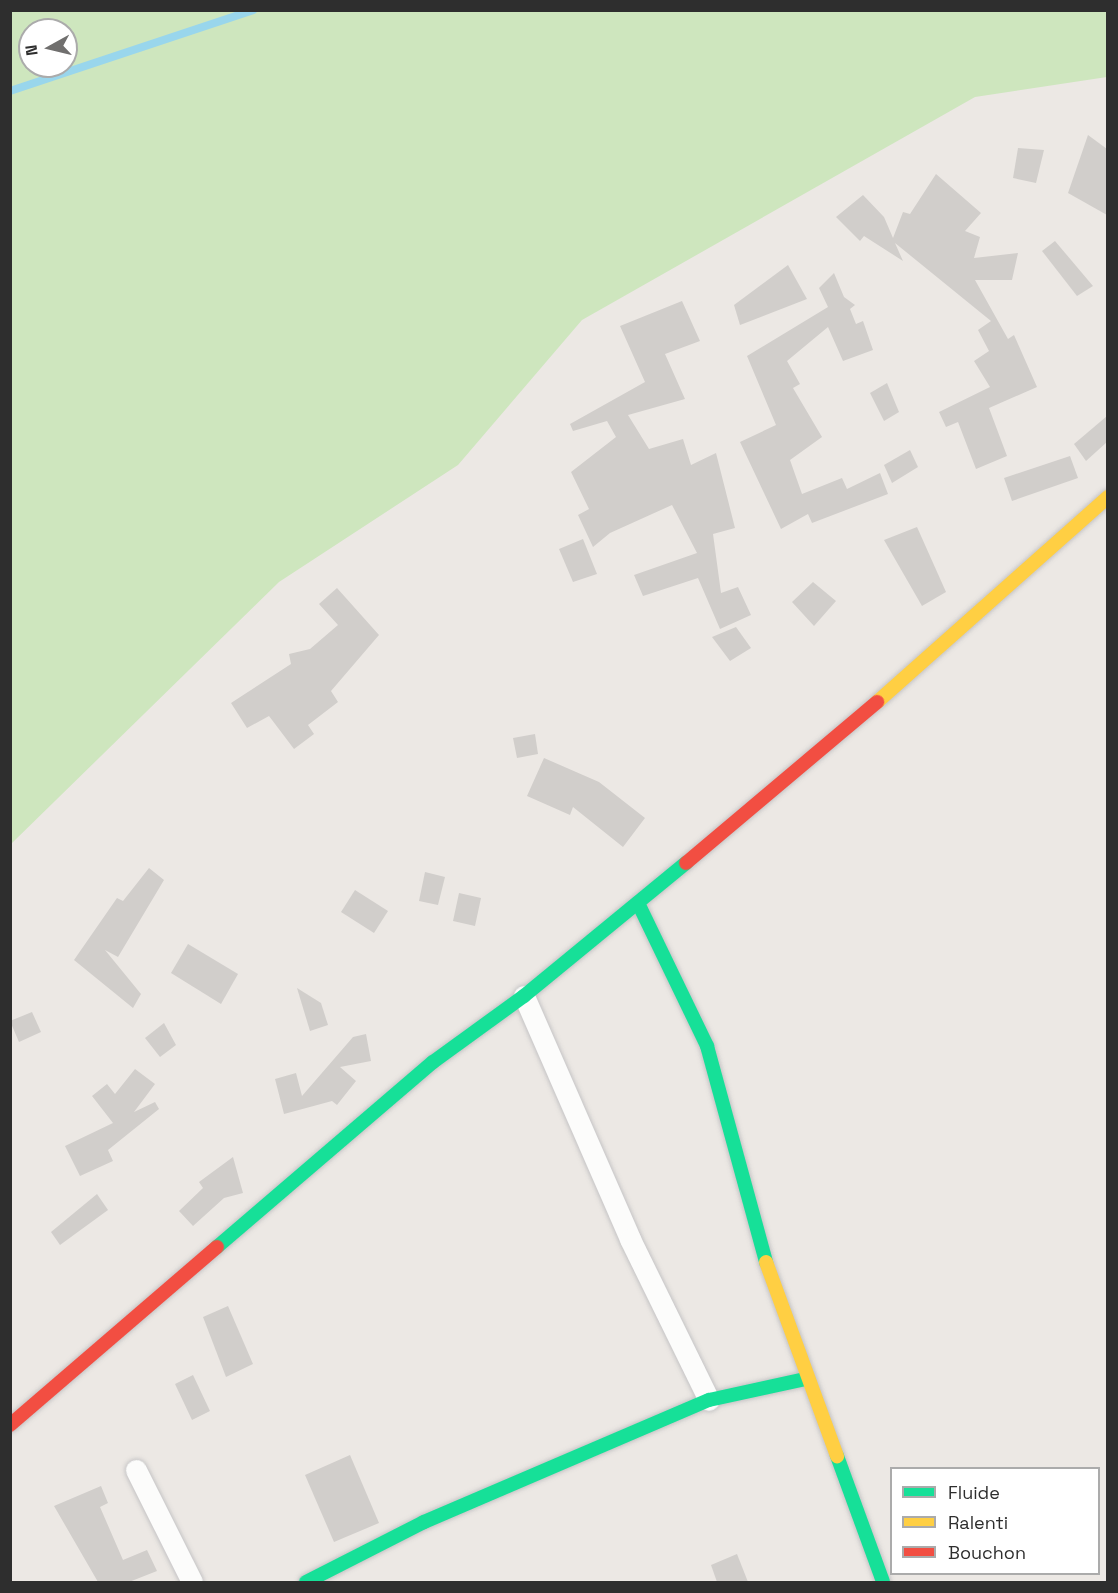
<!DOCTYPE html>
<html>
<head>
<meta charset="utf-8">
<style>
	body { margin:0 }
	#map { position:relative; width:1118px; height:1593px; overflow:hidden; background:#ece8e4; font-family:"Space Grotesk",sans-serif }
	div>[style] { position:absolute }
	.green>* { inset:0; background:#cee6be }
	.stream>* { height:8px; margin:-4px; padding:0 4px; transform-origin:4px; border-radius:4px; background:#99d6ec }
	.building>* { inset:0; background:#d1cecb }
	.roads { filter:drop-shadow(0 0 2px #c5c4c5) drop-shadow(0 0 2px #c5c4c5) }
	.street>* { height:21px; margin:-10.5px; padding:0 10.5px; transform-origin:10.5px; border-radius:10.5px; background:#fcfcfb }
	.fast>* { height:14px; margin:-7px; padding:0 7px; transform-origin:7px; border-radius:7px; background:#16e098 }
	.slow>* { height:14px; margin:-7px; padding:0 7px; transform-origin:7px; border-radius:7px; background:#ffcf43 }
	.jam>* { height:14px; margin:-7px; padding:0 7px; transform-origin:7px; border-radius:7px; background:#f24e42 }
	span { translate:-50% -50%; white-space:nowrap; text-align:center; line-height:1.15; -webkit-text-stroke:4.5px #fff; paint-order:stroke }
	.frame { position:absolute; inset:0; border:12px solid #2e2e2e; pointer-events:none }
	.legend { position:absolute; left:890px; top:1467px; width:210px; height:108px; box-sizing:border-box; background:#fff; border:2px solid #ababab; margin:0; padding:8px 10px; list-style:none; font-size:18px; color:#2e2e2e }
	.legend li { display:flex; align-items:center; gap:12px; height:30px }
	.legend b { width:30px; border:2px solid #ababab }
	.north { position:absolute; left:18px; top:18px; width:60px; height:60px; box-sizing:border-box; background:#fff; border:2px solid #ababab; border-radius:50%; rotate:262deg; font-size:16px; font-weight:700; line-height:24px; text-align:center; color:#2e2e2e }
	.north::after { content:''; display:block; margin:auto; width:21px; height:27px; background:#706f6e; clip-path:polygon(50% 0,100% 100%,50% 72%,0 100%) }
</style>
</head>
<body>
<div id="map">
	<div class="green">
		<i style="clip-path:polygon(evenodd,11px 10px,1107px 11px,1107px 77px,975px 97px,582px 320px,458px 465px,279px 582px,11px 844px,11px 10px,30px 30px,66px 30px,66px 66px,30px 66px,30px 30px)"></i>
	</div>
	<div class="stream">
		<i style="left:10px;top:91px;width:256px;rotate:-18.4deg"></i>
	</div>
	<div class="building">
		<i style="clip-path:polygon(1088px 135px,1107px 149px,1107px 215px,1068px 193px)"></i>
		<i style="clip-path:polygon(1018px 148px,1044px 150px,1036px 183px,1013px 178px)"></i>
		<i style="clip-path:polygon(936px 174px,981px 213px,965px 231px,980px 237px,974px 258px,1018px 253px,1012px 280px,975px 280px,1008px 339px,1014px 335px,1037px 387px,989px 408px,1007px 456px,976px 469px,958px 422px,946px 427px,939px 412px,990px 387px,974px 361px,989px 351px,978px 330px,991px 321px,895px 243px,903px 261px,864px 236px,860px 241px,836px 217px,863px 195px,884px 217px,893px 238px,903px 212px,910px 214px)"></i>
		<i style="clip-path:polygon(1055px 241px,1093px 286px,1077px 296px,1042px 251px)"></i>
		<i style="clip-path:polygon(788px 265px,807px 299px,740px 325px,734px 305px)"></i>
		<i style="clip-path:polygon(834px 273px,844px 297px,855px 305px,850px 309px,856px 324px,863px 321px,873px 350px,843px 361px,828px 327px,787px 361px,800px 384px,793px 388px,822px 437px,790px 460px,802px 494px,842px 478px,847px 489px,880px 473px,888px 494px,812px 523px,808px 514px,781px 529px,740px 442px,776px 425px,747px 356px,828px 307px,819px 288px)"></i>
		<i style="clip-path:polygon(682px 301px,700px 341px,665px 354px,685px 399px,628px 415px,649px 449px,683px 439px,691px 465px,716px 453px,735px 528px,713px 534px,721px 593px,738px 587px,751px 615px,720px 629px,698px 578px,643px 596px,634px 575px,697px 553px,672px 505px,610px 533px,593px 547px,578px 515px,589px 509px,571px 472px,616px 437px,607px 421px,573px 431px,570px 424px,645px 382px,620px 326px)"></i>
		<i style="clip-path:polygon(887px 383px,899px 412px,884px 421px,870px 393px)"></i>
		<i style="clip-path:polygon(1107px 416px,1107px 442px,1086px 461px,1074px 444px)"></i>
		<i style="clip-path:polygon(910px 450px,918px 467px,892px 483px,884px 465px)"></i>
		<i style="clip-path:polygon(1070px 456px,1078px 478px,1012px 501px,1004px 478px)"></i>
		<i style="clip-path:polygon(917px 527px,946px 592px,922px 606px,884px 540px)"></i>
		<i style="clip-path:polygon(583px 539px,597px 574px,573px 582px,559px 549px)"></i>
		<i style="clip-path:polygon(813px 582px,836px 601px,814px 626px,792px 602px)"></i>
		<i style="clip-path:polygon(337px 588px,379px 635px,331px 691px,338px 702px,308px 725px,314px 734px,294px 749px,269px 716px,247px 728px,231px 703px,291px 664px,289px 654px,310px 649px,338px 625px,319px 604px)"></i>
		<i style="clip-path:polygon(736px 627px,751px 648px,730px 661px,712px 637px)"></i>
		<i style="clip-path:polygon(535px 734px,538px 754px,517px 758px,513px 738px)"></i>
		<i style="clip-path:polygon(544px 758px,599px 782px,645px 818px,623px 847px,573px 807px,570px 815px,527px 796px)"></i>
		<i style="clip-path:polygon(149px 868px,164px 880px,118px 957px,105px 950px,141px 994px,133px 1008px,74px 960px,117px 898px,123px 901px)"></i>
		<i style="clip-path:polygon(425px 872px,445px 877px,438px 905px,419px 901px)"></i>
		<i style="clip-path:polygon(355px 890px,388px 911px,374px 933px,341px 912px)"></i>
		<i style="clip-path:polygon(459px 893px,481px 898px,475px 926px,453px 921px)"></i>
		<i style="clip-path:polygon(188px 944px,238px 974px,221px 1004px,171px 973px)"></i>
		<i style="clip-path:polygon(297px 988px,321px 1003px,328px 1025px,310px 1031px)"></i>
		<i style="clip-path:polygon(32px 1012px,41px 1032px,19px 1042px,10px 1021px)"></i>
		<i style="clip-path:polygon(164px 1023px,176px 1045px,160px 1057px,145px 1038px)"></i>
		<i style="clip-path:polygon(366px 1034px,371px 1061px,340px 1067px,356px 1081px,337px 1105px,332px 1101px,284px 1114px,275px 1079px,296px 1073px,302px 1096px,353px 1037px)"></i>
		<i style="clip-path:polygon(135px 1069px,155px 1084px,134px 1112px,155px 1102px,159px 1109px,108px 1150px,113px 1161px,80px 1176px,65px 1146px,113px 1123px,92px 1096px,107px 1084px,115px 1094px)"></i>
		<i style="clip-path:polygon(233px 1157px,243px 1193px,224px 1198px,193px 1226px,179px 1211px,203px 1188px,199px 1182px)"></i>
		<i style="clip-path:polygon(97px 1194px,108px 1210px,60px 1245px,51px 1232px)"></i>
		<i style="clip-path:polygon(228px 1306px,253px 1364px,226px 1377px,203px 1317px)"></i>
		<i style="clip-path:polygon(193px 1375px,210px 1411px,192px 1420px,175px 1384px)"></i>
		<i style="clip-path:polygon(350px 1455px,379px 1523px,334px 1542px,305px 1475px)"></i>
		<i style="clip-path:polygon(101px 1486px,108px 1503px,100px 1507px,123px 1560px,147px 1550px,157px 1571px,129px 1582px,98px 1582px,54px 1506px)"></i>
		<i style="clip-path:polygon(737px 1554px,748px 1582px,717px 1582px,711px 1565px)"></i>
	</div>
	<div class="roads">
		<div class="street">
			<i style="left:524px;top:996px;width:265px;rotate:66.4deg"></i>
			<i style="left:630px;top:1239px;width:179px;rotate:63.9deg"></i>
			<i style="left:136px;top:1470px;width:125px;rotate:63.4deg"></i>
		</div>
		<div class="fast">
			<i style="left:638px;top:903px;width:159px;rotate:64.2deg"></i>
			<i style="left:707px;top:1046px;width:224px;rotate:74.7deg"></i>
			<i style="left:217px;top:1247px;width:284px;rotate:-40.6deg"></i>
			<i style="left:433px;top:1062px;width:112px;rotate:-36deg"></i>
			<i style="left:524px;top:996px;width:210px;rotate:-39.4deg"></i>
			<i style="left:837px;top:1456px;width:134px;rotate:69.9deg"></i>
			<i style="left:306px;top:1582px;width:132px;rotate:-27deg"></i>
			<i style="left:424px;top:1522px;width:310px;rotate:-23.2deg"></i>
			<i style="left:709px;top:1400px;width:98px;rotate:-12.3deg"></i>
		</div>
		<div class="slow">
			<i style="left:877px;top:702px;width:309px;rotate:-41.6deg"></i>
			<i style="left:766px;top:1262px;width:207px;rotate:69.9deg"></i>
		</div>
		<div class="jam">
			<i style="left:686px;top:863px;width:250px;rotate:-40.1deg"></i>
			<i style="left:10px;top:1425px;width:273px;rotate:-40.7deg"></i>
		</div>
	</div>
	<div class="frame"></div>
	<ul class="legend">
	<li><b style="height:8px;background:#16e098"></b>Fluide</li>
	<li><b style="height:8px;background:#ffcf43"></b>Ralenti</li>
	<li><b style="height:8px;background:#f24e42"></b>Bouchon</li>
	</ul>
	<div class="north">N</div>
</div>
</body>
</html>
